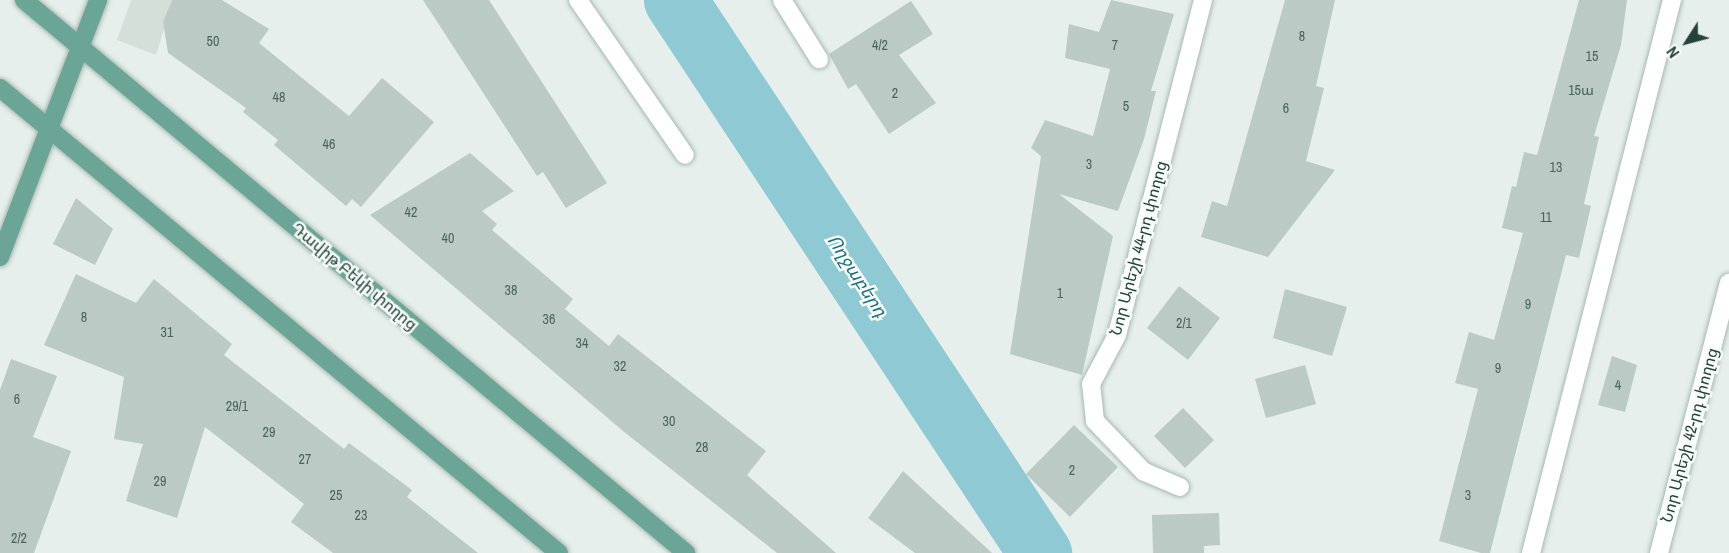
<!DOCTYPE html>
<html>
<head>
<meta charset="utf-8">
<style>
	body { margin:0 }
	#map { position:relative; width:1729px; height:553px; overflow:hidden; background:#e6efeb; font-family:"Archivo Narrow","Noto Sans Armenian",sans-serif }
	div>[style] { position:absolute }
	.built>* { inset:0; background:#d4dfda }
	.river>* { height:63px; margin:-31.5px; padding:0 31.5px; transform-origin:31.5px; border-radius:31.5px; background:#8ec9d4 }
	.building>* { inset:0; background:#bbcac4 }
	.roads { filter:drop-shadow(0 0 2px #a8b8b2) drop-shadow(0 0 2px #a8b8b2) }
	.minor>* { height:18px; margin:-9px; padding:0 9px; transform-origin:9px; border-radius:9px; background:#fff }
	.major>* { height:18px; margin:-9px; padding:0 9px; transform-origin:9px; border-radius:9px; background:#6aa596 }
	span { translate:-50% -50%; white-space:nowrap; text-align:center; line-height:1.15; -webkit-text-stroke:5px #f7fbf9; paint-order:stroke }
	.number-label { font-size:14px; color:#4a645c }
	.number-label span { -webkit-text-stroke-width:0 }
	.street-label { font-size:16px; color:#24423a }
	.water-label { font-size:18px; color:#1c6f80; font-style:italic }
	.north { position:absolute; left:1657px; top:12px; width:60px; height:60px; -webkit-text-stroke:4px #f7fbf9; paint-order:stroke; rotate:234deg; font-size:16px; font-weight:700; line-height:24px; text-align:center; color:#24423a }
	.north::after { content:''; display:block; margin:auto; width:21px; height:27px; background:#24423a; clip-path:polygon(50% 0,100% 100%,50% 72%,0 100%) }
</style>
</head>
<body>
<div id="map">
	<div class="built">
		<i style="clip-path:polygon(131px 0,173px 0,156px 55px,117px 40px)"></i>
	</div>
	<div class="river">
		<i style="left:675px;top:0;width:663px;rotate:56.57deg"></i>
	</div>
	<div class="building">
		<i style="clip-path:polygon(172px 0,222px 0,269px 29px,259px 43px,349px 116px,382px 78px,434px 122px,361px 207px,352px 199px,346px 206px,274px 145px,278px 140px,243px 112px,246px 108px,168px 53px,163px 22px)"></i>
		<i style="clip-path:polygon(423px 0,489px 0,607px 183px,566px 208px,543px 172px,537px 176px)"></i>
		<i style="clip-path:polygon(1111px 0,1174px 14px,1151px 91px,1156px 91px,1144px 139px,1118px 211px,1059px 194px,1113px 236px,1082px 375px,1010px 354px,1041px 156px,1031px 148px,1045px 120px,1093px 136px,1110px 69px,1065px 58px,1069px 24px,1099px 32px)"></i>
		<i style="clip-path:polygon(1285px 0,1335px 0,1316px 86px,1324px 88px,1306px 161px,1335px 170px,1268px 257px,1201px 237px,1212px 201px,1227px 206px)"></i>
		<i style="clip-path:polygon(1579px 0,1627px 0,1621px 45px,1594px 136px,1599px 137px,1584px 204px,1591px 206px,1579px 258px,1566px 255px,1490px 553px,1481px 553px,1439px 541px,1478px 389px,1455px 383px,1469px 332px,1494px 340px,1523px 233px,1502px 228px,1512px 186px,1516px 187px,1524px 152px,1537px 155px)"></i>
		<i style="clip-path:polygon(911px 1px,933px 34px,899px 55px,936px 103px,889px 134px,856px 84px,848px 89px,829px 54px)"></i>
		<i style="clip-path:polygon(470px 153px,514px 191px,482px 211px,497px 224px,492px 230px,573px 299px,565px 309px,609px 346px,618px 334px,766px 451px,747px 475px,836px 553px,777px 553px,623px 431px,370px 215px)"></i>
		<i style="clip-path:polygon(76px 198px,113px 229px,95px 265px,53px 244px)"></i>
		<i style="clip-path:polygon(76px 274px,136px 303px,154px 279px,232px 344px,224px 355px,344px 449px,349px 443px,412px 490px,407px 497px,478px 553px,333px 553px,291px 522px,304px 504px,205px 427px,177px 518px,126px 501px,143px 444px,114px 439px,124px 377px,44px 345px)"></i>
		<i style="clip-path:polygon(1179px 286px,1220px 318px,1188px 360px,1147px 328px)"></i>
		<i style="clip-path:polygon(1285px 289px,1347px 307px,1332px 356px,1273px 338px)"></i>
		<i style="clip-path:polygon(1612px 356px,1637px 365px,1625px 412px,1598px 405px)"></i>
		<i style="clip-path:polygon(11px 359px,57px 376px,33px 437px,71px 451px,34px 553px,0 553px,0 390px)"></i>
		<i style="clip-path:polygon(1305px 365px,1316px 404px,1266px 418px,1255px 379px)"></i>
		<i style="clip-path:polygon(1183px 408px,1214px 440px,1185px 468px,1154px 436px)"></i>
		<i style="clip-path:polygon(1074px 425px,1118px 467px,1070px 517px,1026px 474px)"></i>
		<i style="clip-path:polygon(903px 471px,992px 553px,915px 553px,868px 518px)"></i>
		<i style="clip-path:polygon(1219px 513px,1220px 545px,1204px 546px,1204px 553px,1153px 553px,1152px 515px)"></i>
	</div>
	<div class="roads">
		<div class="minor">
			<i style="left:578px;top:0;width:188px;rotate:55.4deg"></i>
			<i style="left:782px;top:0;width:70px;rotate:57.9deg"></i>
			<i style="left:1180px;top:487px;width:39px;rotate:-157deg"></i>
			<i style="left:1144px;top:472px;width:71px;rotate:-133.9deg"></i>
			<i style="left:1095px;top:421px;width:37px;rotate:-96deg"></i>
			<i style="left:1091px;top:384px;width:55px;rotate:-62deg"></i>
			<i style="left:1117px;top:335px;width:346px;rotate:-75.6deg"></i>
			<i style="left:1531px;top:553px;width:571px;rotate:-75.7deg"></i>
			<i style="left:1659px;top:553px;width:279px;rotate:-75.5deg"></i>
		</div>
		<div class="major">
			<i style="left:24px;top:0;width:863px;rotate:39.87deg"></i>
			<i style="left:0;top:88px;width:727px;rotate:39.76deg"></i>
			<i style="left:0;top:257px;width:275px;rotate:-69.1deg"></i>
		</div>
	</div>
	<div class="number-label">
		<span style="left:1302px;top:36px">8</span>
		<span style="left:213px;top:41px">50</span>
		<span style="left:880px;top:45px">4/2</span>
		<span style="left:1115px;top:45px">7</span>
		<span style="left:1592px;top:56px">15</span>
		<span style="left:1581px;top:90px">15ա</span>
		<span style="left:895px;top:93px">2</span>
		<span style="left:279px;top:97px">48</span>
		<span style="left:1126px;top:106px">5</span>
		<span style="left:1286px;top:108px">6</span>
		<span style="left:329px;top:144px">46</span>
		<span style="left:1089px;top:164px">3</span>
		<span style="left:1556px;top:167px">13</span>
		<span style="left:411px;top:212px">42</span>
		<span style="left:1546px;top:217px">11</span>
		<span style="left:448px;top:238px">40</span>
		<span style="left:511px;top:290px">38</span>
		<span style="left:1060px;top:293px">1</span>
		<span style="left:1528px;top:304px">9</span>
		<span style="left:84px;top:317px">8</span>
		<span style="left:549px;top:319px">36</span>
		<span style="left:1184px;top:323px">2/1</span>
		<span style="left:167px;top:332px">31</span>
		<span style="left:582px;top:343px">34</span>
		<span style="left:620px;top:366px">32</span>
		<span style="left:1498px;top:368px">9</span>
		<span style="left:1618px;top:385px">4</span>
		<span style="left:17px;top:399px">6</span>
		<span style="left:237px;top:406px">29/1</span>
		<span style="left:669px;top:421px">30</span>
		<span style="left:269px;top:432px">29</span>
		<span style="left:702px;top:447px">28</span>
		<span style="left:305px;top:459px">27</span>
		<span style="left:1072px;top:470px">2</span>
		<span style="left:160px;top:481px">29</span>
		<span style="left:336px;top:495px">25</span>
		<span style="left:1468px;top:495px">3</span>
		<span style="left:361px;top:515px">23</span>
		<span style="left:19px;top:538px">2/2</span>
	</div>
	<div class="street-label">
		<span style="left:1138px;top:248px;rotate:-75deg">Նոր Արեշի 44-րդ փողոց</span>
		<span style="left:355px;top:276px;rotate:40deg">Դավիթ Բեկի փողոց</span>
		<span style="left:1689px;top:435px;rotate:-75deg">Նոր Արեշի 42-րդ փողոց</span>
	</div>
	<div class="water-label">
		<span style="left:857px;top:276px;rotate:57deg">Ողջաբերդ</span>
	</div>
	<div class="north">N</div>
</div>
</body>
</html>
